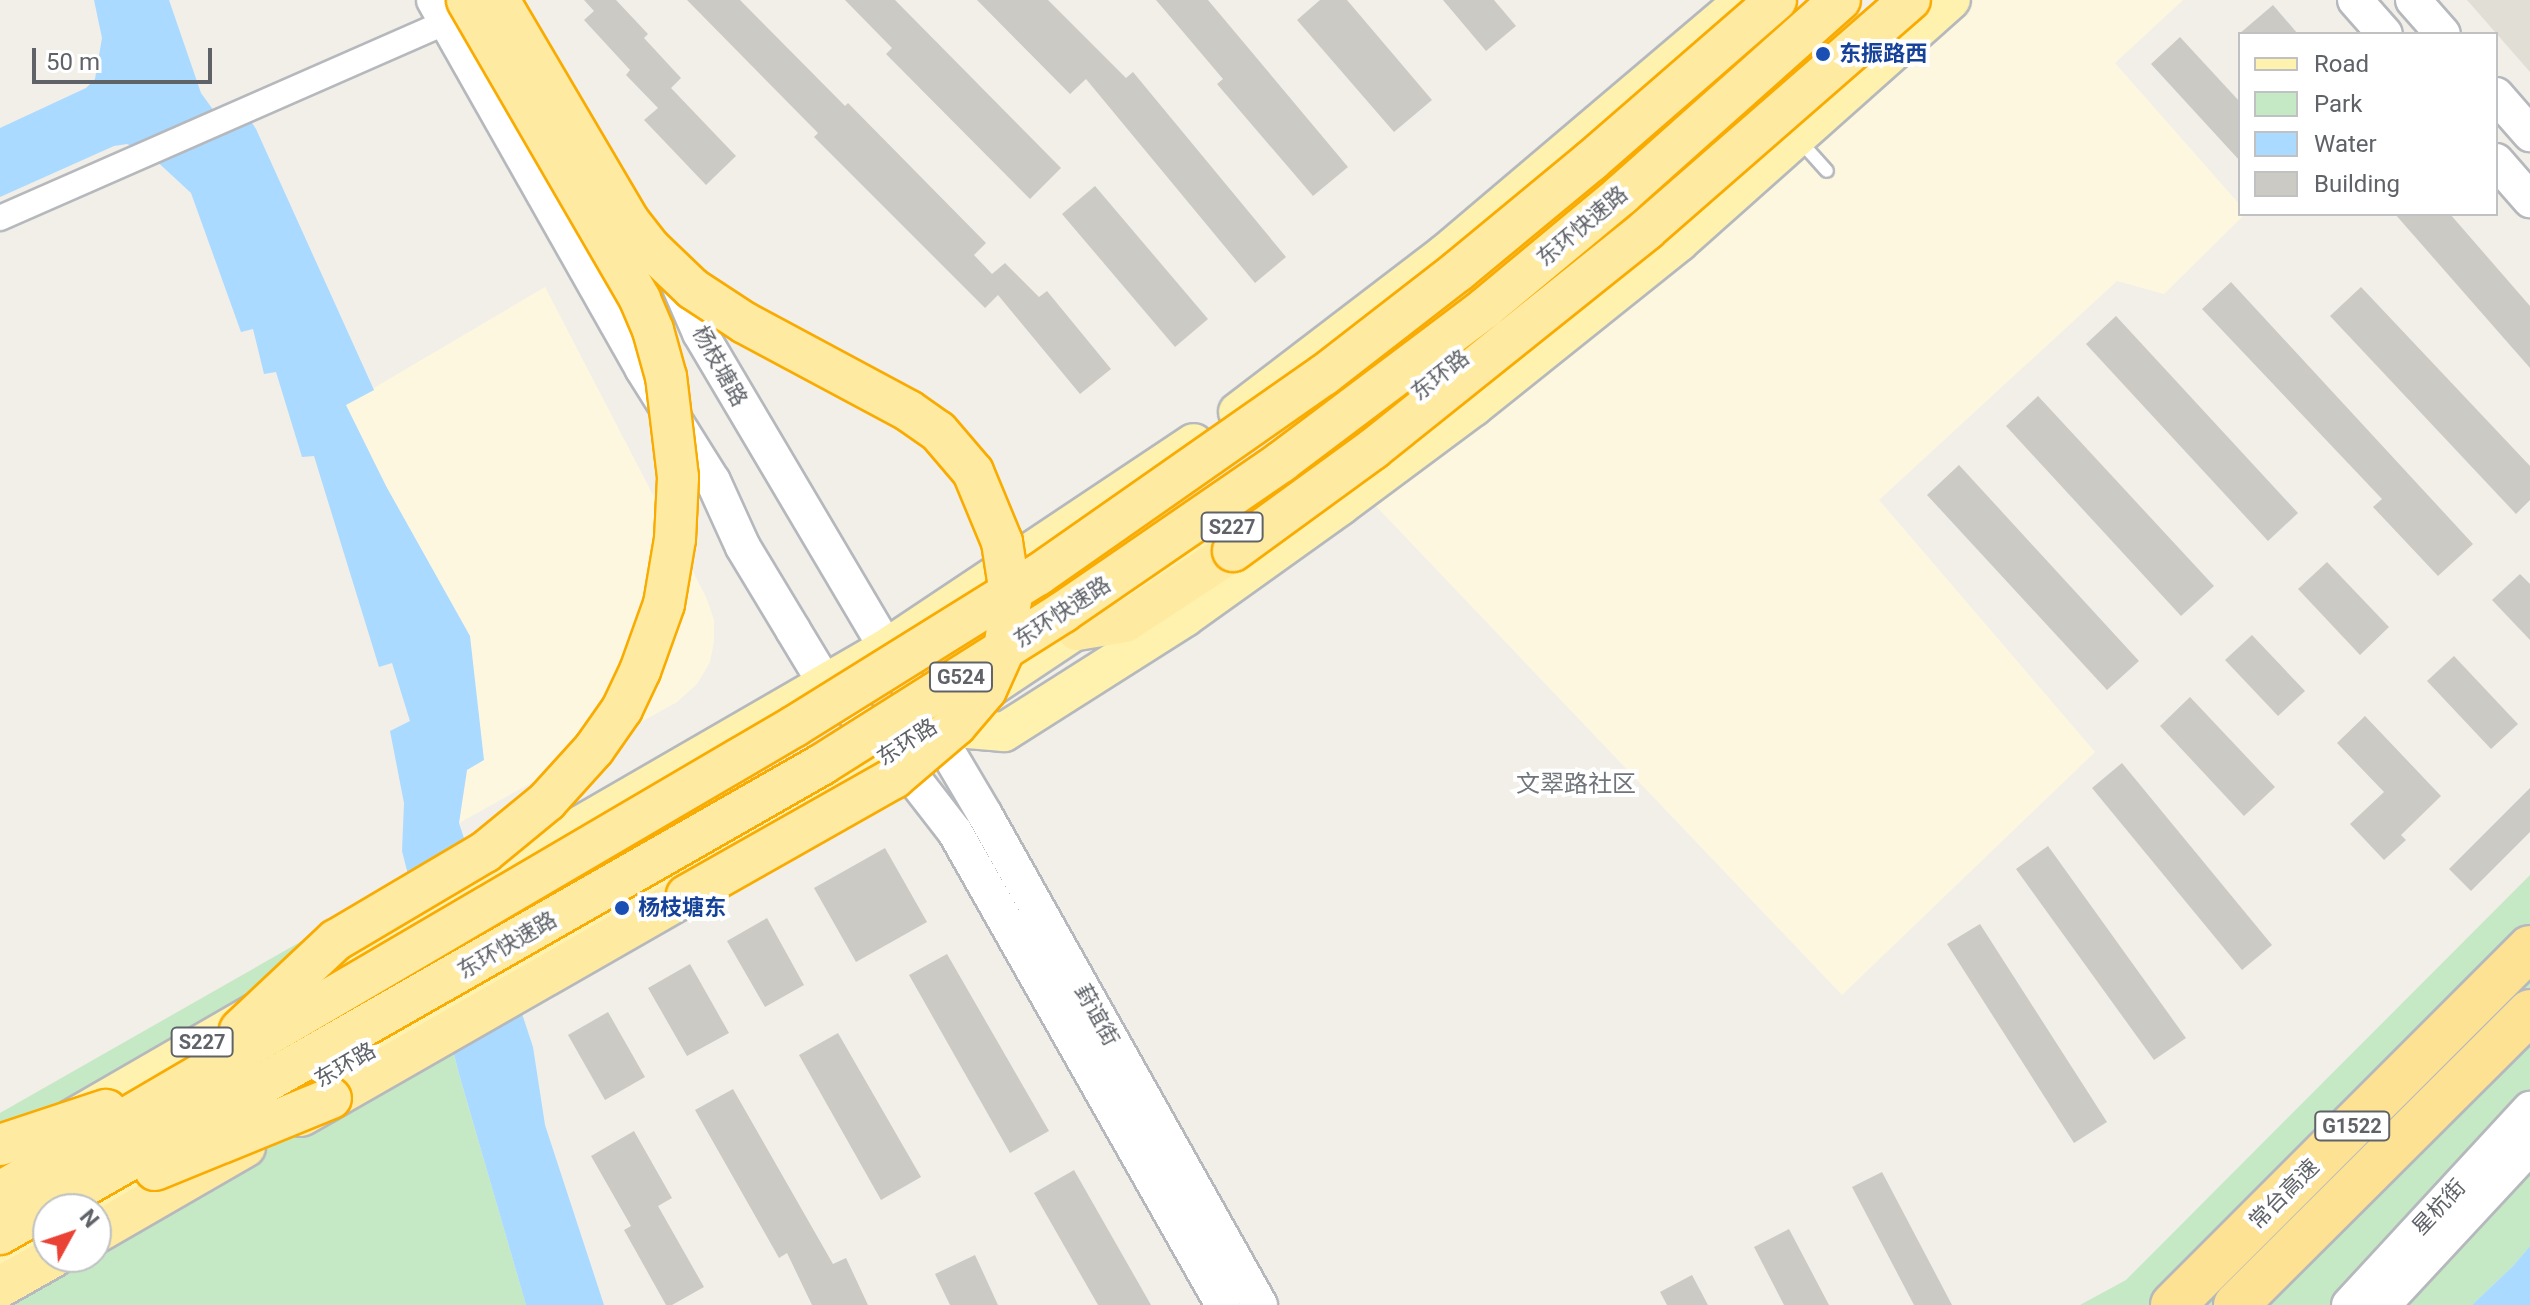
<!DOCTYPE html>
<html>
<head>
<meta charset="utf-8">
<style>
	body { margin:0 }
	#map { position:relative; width:2530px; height:1305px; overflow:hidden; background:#f1efe8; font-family:Roboto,"Noto Sans SC",sans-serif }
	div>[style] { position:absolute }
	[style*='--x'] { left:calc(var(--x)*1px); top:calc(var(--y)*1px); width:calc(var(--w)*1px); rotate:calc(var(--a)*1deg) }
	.commercial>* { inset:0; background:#fef7e0 }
	.education>* { inset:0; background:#e1ded6 }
	.green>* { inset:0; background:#c5e8c5 }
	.water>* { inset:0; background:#aadaff }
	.building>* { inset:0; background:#cccac5 }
	.roads { filter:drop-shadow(2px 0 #b5b8bc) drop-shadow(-2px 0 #b5b8bc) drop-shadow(0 2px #b5b8bc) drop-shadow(0 -2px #b5b8bc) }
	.service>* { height:12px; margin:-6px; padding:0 6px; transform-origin:6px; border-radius:6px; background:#fff }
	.minor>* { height:24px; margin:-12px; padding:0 12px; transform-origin:12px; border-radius:12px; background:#fff }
	.secondary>* { height:34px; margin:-17px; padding:0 17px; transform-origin:17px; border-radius:17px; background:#fff }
	.primary>* { height:38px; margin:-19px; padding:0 19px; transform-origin:19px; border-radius:19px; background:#fff2af }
	.trunk>* { height:40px; margin:-20px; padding:0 20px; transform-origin:20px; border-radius:20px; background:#feeaa1 }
	.motorway>* { height:44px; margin:-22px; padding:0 22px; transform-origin:22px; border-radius:22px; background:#fde293 }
	.bridges { filter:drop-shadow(2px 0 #f9ab00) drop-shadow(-2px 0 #f9ab00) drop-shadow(0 2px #f9ab00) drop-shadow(0 -2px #f9ab00) }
	.trunk-bridge>* { height:40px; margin:-20px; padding:0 20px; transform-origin:20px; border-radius:20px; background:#feeaa1 }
	.dots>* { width:22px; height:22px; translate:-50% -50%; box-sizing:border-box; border:4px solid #fff; border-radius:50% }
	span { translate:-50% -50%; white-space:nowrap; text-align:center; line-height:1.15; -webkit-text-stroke:8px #fff; paint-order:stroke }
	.shield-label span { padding:2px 6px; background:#fff; border:2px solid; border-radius:6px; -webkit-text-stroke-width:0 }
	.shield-label { font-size:20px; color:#5f6368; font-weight:700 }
	.transit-label { font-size:22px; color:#164399; font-weight:700 }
	.left { translate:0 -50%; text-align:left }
	.street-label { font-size:22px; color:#5f6368 }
	.neighbourhood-label { font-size:24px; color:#70757a }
	.legend { position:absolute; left:2238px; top:32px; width:260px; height:184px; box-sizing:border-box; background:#fff; border:2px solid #bfc1c3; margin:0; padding:10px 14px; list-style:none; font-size:24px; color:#5f6368 }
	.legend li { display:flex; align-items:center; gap:16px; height:40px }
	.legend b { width:40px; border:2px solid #bfc1c3 }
	.north { position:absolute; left:32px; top:1193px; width:80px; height:80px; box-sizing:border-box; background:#fff; border:2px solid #bfc1c3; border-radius:50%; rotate:50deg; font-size:22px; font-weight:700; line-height:32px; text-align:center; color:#5f6368 }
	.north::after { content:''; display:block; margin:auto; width:28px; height:36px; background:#ea4335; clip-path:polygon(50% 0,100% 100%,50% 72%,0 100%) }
	.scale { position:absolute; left:32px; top:48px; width:180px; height:36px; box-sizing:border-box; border:4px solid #5f6368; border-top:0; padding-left:10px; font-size:24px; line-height:28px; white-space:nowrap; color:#5f6368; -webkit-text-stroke:6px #fff; paint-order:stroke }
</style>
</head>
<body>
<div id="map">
	<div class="commercial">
		<i style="clip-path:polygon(1968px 0,2183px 0,2115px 63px,2240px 205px,2240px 214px,2245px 214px,2164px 294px,2117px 281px,1879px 500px,2095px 752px,1842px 995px,1373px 503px,1550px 371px)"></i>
		<i style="clip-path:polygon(545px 287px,706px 597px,714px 620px,714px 641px,710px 662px,697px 684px,677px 702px,459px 823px,467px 770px,386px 486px,345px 405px)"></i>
	</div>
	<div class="education">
		<i style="clip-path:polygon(2467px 0,2530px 0,2530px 72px)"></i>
	</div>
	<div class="green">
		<i style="clip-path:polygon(2530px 875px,2530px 1246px,2513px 1266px,2472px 1305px,2080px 1305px,2126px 1280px)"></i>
		<i style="clip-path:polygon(evenodd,409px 880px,459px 1074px,526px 1305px,0 1305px,0 1113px,409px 880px,48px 1209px,96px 1209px,96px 1257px,48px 1257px,48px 1209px)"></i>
	</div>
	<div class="water">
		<i style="clip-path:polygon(94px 0,169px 0,201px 93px,214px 111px,237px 100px,256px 129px,374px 390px,346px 405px,386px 486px,470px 636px,484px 760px,467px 770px,459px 823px,533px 1047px,545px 1125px,604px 1305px,526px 1305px,459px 1074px,402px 851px,404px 803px,390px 731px,410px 721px,392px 663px,379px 667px,314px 456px,302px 457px,276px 372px,264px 374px,253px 329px,241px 332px,191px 193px,150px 155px,127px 144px,114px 146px,0 197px,0 128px,86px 88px,95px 79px,102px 38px)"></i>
		<i style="clip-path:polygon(2530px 1246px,2530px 1305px,2472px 1305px,2513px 1266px)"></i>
	</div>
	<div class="building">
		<i style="clip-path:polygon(584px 0,616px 0,648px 34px,644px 38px,681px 78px,671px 88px,736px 156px,706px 185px,644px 120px,658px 108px,626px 75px,630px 70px,584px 20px,594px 11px)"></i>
		<i style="clip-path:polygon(687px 0,740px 0,845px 106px,848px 103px,986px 243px,974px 255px,992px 274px,1005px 263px,1039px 297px,1047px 291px,1111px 369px,1080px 394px,998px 295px,985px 308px,814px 137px,818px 133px)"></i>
		<i style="clip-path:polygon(845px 0,895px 0,1061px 168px,1030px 199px,886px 54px,892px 48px)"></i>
		<i style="clip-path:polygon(977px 0,1048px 0,1126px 78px,1133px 72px,1286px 257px,1255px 283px,1086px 79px,1070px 94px)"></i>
		<i style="clip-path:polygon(1156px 0,1208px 0,1348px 167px,1313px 196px,1217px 84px,1223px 79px)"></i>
		<i style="clip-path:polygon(1320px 0,1347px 0,1432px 100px,1394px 132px,1297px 20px)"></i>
		<i style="clip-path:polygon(1443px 0,1494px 0,1516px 26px,1486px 51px)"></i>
		<i style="clip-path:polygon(2273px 5px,2298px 34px,2239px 34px)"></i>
		<i style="clip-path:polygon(2180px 37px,2240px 102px,2240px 161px,2151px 64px)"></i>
		<i style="clip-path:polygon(1095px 186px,1208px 319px,1175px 347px,1062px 214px)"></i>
		<i style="clip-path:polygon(2395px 214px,2450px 214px,2530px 306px,2530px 368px)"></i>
		<i style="clip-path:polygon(2231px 282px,2473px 544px,2438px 576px,2373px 507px,2382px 499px,2202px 309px)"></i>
		<i style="clip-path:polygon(2361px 287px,2530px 466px,2530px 500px,2516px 514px,2330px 316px)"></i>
		<i style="clip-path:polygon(2116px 316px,2298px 513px,2268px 541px,2086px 344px)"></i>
		<i style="clip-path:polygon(2038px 396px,2214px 586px,2181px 616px,2006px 426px)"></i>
		<i style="clip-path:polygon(1959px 465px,2139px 661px,2107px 690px,1927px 495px)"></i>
		<i style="clip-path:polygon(2327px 562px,2389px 627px,2360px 655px,2298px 589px)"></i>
		<i style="clip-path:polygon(2520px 574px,2530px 584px,2530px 640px,2492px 600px)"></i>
		<i style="clip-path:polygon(2252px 635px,2305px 691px,2278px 716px,2225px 660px)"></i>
		<i style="clip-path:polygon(2454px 656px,2518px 724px,2491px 749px,2427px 681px)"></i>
		<i style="clip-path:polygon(2190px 697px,2275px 787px,2244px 816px,2160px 726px)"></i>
		<i style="clip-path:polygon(2365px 716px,2441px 796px,2401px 835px,2406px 840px,2384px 860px,2350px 824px,2384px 792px,2337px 743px)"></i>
		<i style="clip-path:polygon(2122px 763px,2272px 945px,2242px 970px,2092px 788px)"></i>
		<i style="clip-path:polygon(2530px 788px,2530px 832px,2471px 891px,2449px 869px)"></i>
		<i style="clip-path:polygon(2048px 846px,2186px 1038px,2154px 1060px,2016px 869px)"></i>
		<i style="clip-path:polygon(885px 848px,927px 922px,856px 962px,814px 888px)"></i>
		<i style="clip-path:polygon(767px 918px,804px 985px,765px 1007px,727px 941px)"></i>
		<i style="clip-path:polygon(1980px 924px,2107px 1122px,2074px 1143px,1947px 944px)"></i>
		<i style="clip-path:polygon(947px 954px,1049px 1131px,1010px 1153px,909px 975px)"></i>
		<i style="clip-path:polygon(690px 964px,729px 1033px,687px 1056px,648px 988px)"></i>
		<i style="clip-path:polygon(608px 1012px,645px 1077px,605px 1100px,568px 1035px)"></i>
		<i style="clip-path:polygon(838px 1033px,921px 1177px,881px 1200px,799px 1055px)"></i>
		<i style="clip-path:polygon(733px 1089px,833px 1264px,846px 1258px,868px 1305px,812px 1305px,787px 1253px,779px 1258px,695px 1110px)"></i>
		<i style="clip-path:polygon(634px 1131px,672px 1198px,658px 1206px,704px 1287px,672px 1305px,666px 1305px,624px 1230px,631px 1226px,591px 1156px)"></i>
		<i style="clip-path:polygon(1074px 1170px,1151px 1305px,1098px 1305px,1034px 1193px)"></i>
		<i style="clip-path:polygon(1882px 1172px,1952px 1305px,1914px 1305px,1852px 1187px)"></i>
		<i style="clip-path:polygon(1789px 1229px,1829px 1305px,1784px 1305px,1754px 1247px)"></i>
		<i style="clip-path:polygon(975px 1255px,998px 1305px,950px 1305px,935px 1274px)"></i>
		<i style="clip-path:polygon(1692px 1275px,1708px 1305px,1667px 1305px,1660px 1292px)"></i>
	</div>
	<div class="roads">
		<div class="service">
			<i style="--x:1800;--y:141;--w:40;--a:48"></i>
		</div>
		<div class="minor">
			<i style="--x:0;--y:218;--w:488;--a:-23.7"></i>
		</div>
		<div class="secondary">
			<i style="--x:434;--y:0;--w:423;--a:60.5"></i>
			<i style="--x:642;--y:368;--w:133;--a:57.9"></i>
			<i style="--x:713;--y:481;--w:72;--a:65.6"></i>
			<i style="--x:743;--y:547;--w:97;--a:58.9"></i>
			<i style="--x:793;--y:630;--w:62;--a:58.9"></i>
			<i style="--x:825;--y:683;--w:97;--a:45.4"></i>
			<i style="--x:893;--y:752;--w:101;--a:52.2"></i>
			<i style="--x:955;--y:832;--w:544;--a:60.46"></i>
			<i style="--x:2355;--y:0;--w:45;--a:48.6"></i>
			<i style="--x:2413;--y:0;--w:45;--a:48.6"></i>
			<i style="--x:2496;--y:95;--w:52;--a:48.9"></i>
			<i style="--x:2496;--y:161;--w:52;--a:48.9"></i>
			<i style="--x:672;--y:269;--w:70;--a:66.4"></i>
			<i style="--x:700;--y:333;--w:560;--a:59.4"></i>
			<i style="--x:985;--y:815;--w:562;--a:60.7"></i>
			<i style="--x:2349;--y:1305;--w:267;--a:-47.3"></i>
			<i style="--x:2383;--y:1305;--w:216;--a:-47.1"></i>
		</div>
		<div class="primary">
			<i style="--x:1238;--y:412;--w:262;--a:-37.4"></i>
			<i style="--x:1446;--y:253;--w:391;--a:-40.3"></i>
			<i style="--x:932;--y:726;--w:72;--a:4.8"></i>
			<i style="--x:1004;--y:732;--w:214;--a:-32.4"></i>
			<i style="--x:1185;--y:617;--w:191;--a:-35.6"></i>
			<i style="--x:1340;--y:506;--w:166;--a:-36.7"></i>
			<i style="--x:1473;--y:407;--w:264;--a:-38.7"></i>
			<i style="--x:1679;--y:242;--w:364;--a:-41.7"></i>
			<i style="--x:267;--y:1110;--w:721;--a:-29.76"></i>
			<i style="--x:893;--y:752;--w:462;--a:-33.7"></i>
			<i style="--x:72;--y:1119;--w:939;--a:-30.03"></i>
			<i style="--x:885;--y:649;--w:371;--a:-33.7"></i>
			<i style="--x:92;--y:1209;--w:108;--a:-29.4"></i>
			<i style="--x:0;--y:1261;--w:55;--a:-29.4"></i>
		</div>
		<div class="trunk">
			<i style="--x:1077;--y:630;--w:49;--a:-9.5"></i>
			<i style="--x:1125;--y:622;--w:129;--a:-33.3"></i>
			<i style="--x:301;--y:1116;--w:445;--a:-29.8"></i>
			<i style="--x:96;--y:1233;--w:172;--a:-30"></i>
			<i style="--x:0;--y:1287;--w:61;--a:-29.5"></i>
		</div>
		<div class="motorway">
			<i style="--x:2173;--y:1305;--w:505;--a:-45"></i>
			<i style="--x:2236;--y:1305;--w:415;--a:-44.9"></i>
		</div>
	</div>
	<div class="bridges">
		<div class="trunk-bridge">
			<i style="--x:500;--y:2;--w:254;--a:59.5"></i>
			<i style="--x:629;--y:221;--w:33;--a:52"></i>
			<i style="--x:649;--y:247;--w:61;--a:43.7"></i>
			<i style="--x:693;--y:289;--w:62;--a:33.2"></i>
			<i style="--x:745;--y:323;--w:186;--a:28.2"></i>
			<i style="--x:909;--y:411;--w:35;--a:35"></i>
			<i style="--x:938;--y:431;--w:54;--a:49.5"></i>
			<i style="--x:973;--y:472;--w:76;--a:67.5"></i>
			<i style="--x:1002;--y:542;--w:59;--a:81.2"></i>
			<i style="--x:1011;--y:600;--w:50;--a:98"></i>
			<i style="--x:1004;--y:650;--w:44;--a:114.2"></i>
			<i style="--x:986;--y:690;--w:46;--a:130.6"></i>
			<i style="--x:956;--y:725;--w:82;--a:139.5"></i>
			<i style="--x:894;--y:778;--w:238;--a:150.5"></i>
			<i style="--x:1233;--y:551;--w:173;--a:-36.1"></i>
			<i style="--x:1373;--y:449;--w:350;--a:-38.7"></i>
			<i style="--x:1646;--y:230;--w:350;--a:-41.1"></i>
			<i style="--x:240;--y:1030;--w:132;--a:-43.2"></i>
			<i style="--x:336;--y:940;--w:173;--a:-30.6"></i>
			<i style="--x:485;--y:852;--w:80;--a:-39.4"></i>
			<i style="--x:547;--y:801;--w:70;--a:-47.9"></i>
			<i style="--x:594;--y:749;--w:49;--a:-55"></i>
			<i style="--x:622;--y:709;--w:42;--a:-64.7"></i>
			<i style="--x:640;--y:671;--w:71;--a:-70.3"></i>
			<i style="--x:664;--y:604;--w:66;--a:-80.4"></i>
			<i style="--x:675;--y:539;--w:62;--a:-87.2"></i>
			<i style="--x:678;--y:477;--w:101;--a:-96.8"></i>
			<i style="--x:666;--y:377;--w:49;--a:-105.5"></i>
			<i style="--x:653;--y:330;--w:34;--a:-113"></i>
			<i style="--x:640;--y:299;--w:345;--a:-120.1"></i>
			<i style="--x:0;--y:1145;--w:112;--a:-18.3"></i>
			<i style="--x:155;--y:1170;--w:190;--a:-22.2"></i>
			<i style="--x:0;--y:1192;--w:922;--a:-30.38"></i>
			<i style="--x:795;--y:726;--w:286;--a:-31.9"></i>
			<i style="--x:1038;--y:575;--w:349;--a:-35"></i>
			<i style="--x:1324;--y:375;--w:170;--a:-37.8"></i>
			<i style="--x:1458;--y:271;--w:173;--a:-39.6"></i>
			<i style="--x:1591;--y:161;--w:245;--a:-41"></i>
			<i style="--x:0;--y:1234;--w:946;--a:-29.74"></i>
			<i style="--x:821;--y:765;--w:286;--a:-32.3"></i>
			<i style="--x:1063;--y:612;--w:265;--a:-34.5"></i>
			<i style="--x:1281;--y:462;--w:256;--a:-37"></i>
			<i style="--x:1485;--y:308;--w:177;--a:-39.7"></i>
			<i style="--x:1621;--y:195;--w:293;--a:-41.7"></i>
		</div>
	</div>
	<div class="dots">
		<i style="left:1823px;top:54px;background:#1a4fb4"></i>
		<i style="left:622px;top:908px;background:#1a4fb4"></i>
	</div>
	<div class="shield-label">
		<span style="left:1232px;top:527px">S227</span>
		<span style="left:961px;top:677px">G524</span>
		<span style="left:202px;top:1042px">S227</span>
		<span style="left:2352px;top:1126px">G1522</span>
	</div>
	<div class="transit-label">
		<span class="left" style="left:1839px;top:54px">东振路西</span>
		<span class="left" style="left:638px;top:908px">杨枝塘东</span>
	</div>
	<div class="street-label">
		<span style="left:1582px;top:226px;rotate:-40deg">东环快速路</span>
		<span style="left:720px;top:366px;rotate:61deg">杨枝塘路</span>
		<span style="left:1440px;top:375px;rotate:-38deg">东环路</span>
		<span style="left:1062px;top:612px;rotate:-33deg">东环快速路</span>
		<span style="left:907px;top:742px;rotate:-33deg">东环路</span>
		<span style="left:507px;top:945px;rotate:-30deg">东环快速路</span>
		<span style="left:1097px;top:1015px;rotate:61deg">葑谊街</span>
		<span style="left:345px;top:1065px;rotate:-30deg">东环路</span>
		<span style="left:2284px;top:1194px;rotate:-45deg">常台高速</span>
		<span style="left:2439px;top:1207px;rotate:-47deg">星杭街</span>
	</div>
	<div class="neighbourhood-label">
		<span style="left:1576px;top:785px">文翠路社区</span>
	</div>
	<ul class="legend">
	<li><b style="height:10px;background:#fff2af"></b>Road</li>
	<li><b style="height:22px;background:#c5e8c5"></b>Park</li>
	<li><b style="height:22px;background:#aadaff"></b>Water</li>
	<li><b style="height:22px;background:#cccac5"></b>Building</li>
	</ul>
	<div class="north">N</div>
	<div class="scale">50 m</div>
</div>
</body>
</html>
